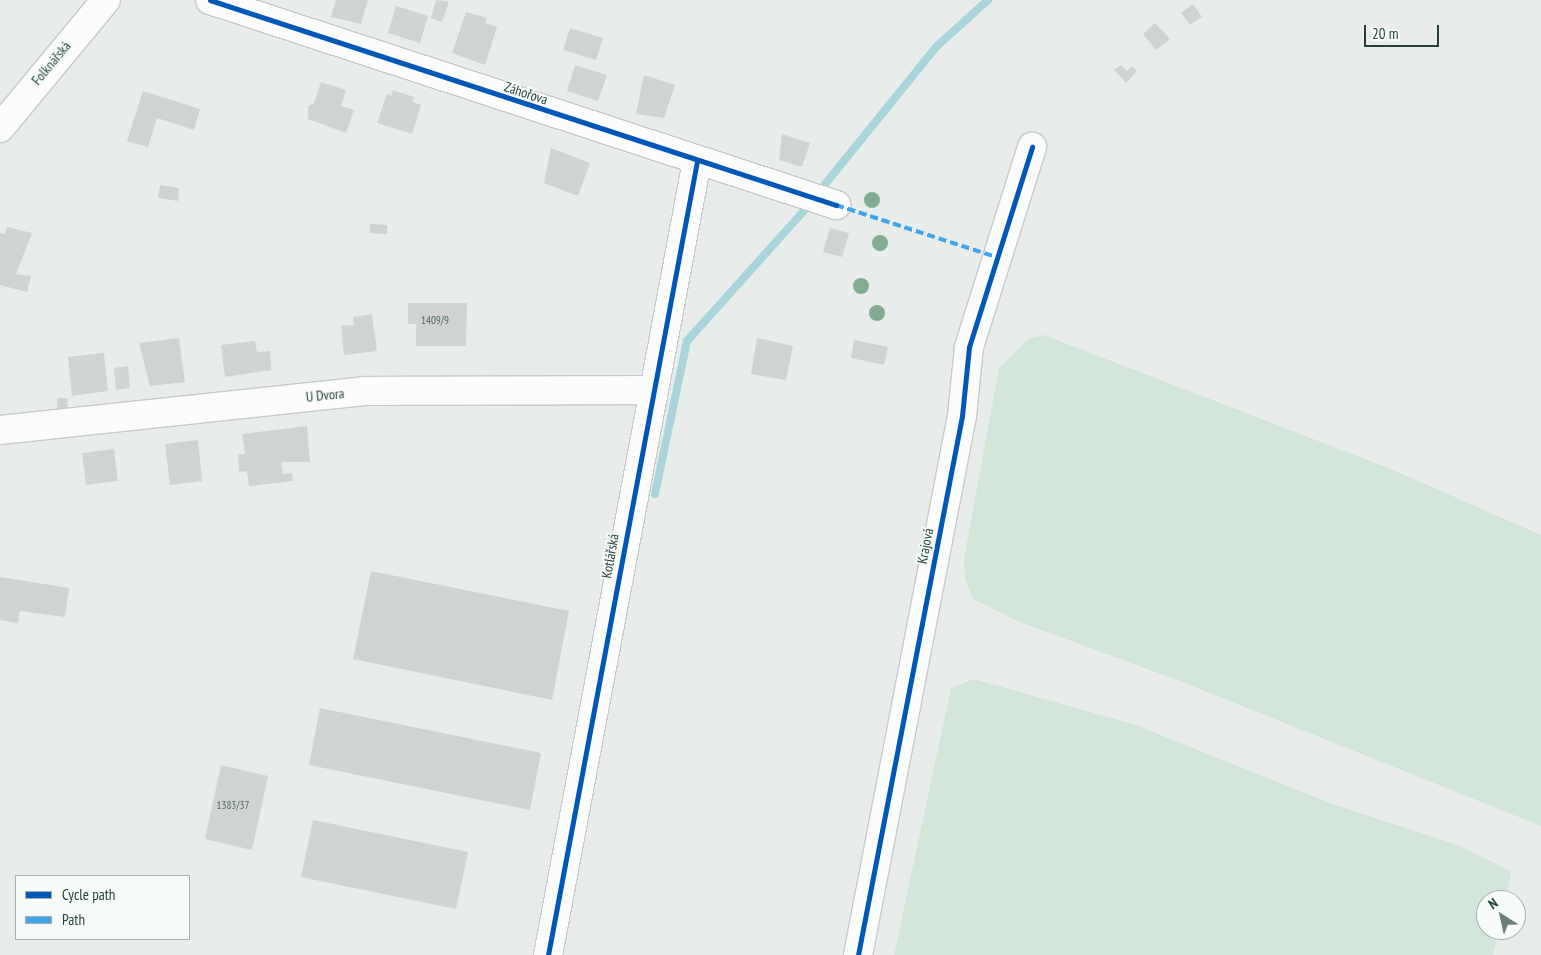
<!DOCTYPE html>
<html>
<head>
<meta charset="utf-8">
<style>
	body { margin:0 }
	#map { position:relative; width:1541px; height:955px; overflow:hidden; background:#e8edeb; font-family:"PT Sans Narrow",sans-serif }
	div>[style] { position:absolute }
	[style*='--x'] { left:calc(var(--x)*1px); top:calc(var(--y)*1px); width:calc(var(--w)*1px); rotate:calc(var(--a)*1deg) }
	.green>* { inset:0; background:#d1e6d8 }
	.stream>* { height:8px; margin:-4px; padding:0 4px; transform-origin:4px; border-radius:4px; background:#a9d4db }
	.building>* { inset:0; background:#cfd4d2 }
	.roads { filter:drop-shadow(1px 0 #c5cac8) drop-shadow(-1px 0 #c5cac8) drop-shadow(0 1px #c5cac8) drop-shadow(0 -1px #c5cac8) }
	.street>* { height:28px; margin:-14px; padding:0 14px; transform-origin:14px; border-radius:14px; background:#fcfcfc }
	.secondary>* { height:28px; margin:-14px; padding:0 14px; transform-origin:14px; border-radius:14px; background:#fcfcfc }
	.quiet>* { height:4px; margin-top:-2px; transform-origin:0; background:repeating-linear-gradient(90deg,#3ea4ec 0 8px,transparent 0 12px) }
	.cycleway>* { height:5px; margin:-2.5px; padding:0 2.5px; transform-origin:2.5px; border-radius:2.5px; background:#0057b8 }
	.trees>* { width:16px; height:16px; margin:-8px; border-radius:50%; background:#81ae93 }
	span { translate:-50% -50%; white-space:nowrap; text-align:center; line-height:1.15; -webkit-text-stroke:4px #f7fbf9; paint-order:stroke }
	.number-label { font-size:11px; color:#506761 }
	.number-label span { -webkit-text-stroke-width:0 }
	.street-label { font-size:14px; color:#24423a }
	.legend { position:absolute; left:15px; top:875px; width:175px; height:65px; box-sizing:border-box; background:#f7fbf9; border:1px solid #a3b1ad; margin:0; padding:6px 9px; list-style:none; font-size:15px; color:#24423a }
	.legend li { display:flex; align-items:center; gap:10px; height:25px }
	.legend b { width:25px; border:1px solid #a3b1ad }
	.north { position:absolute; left:1476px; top:890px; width:50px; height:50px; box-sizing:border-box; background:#f7fbf9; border:1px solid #a3b1ad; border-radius:50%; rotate:325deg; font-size:14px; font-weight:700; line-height:20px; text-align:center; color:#24423a }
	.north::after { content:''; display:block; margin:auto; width:18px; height:22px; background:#697e78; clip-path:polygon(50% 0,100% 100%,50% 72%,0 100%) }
	.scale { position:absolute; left:1364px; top:25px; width:75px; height:22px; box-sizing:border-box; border:2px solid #24423a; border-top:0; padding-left:6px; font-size:15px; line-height:18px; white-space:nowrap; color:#24423a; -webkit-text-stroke:4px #f7fbf9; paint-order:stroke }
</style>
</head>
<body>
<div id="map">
	<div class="green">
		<i style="clip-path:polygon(1044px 335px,1391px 469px,1541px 535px,1541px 826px,1177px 680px,1017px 621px,973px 599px,965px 578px,964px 559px,999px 368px,1029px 338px)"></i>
		<i style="clip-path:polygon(974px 679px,1136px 725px,1332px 804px,1458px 845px,1511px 871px,1506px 900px,1486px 900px,1486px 930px,1499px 930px,1493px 955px,894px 955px,951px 688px)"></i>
	</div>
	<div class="stream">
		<i style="--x:822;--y:188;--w:181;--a:-51"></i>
		<i style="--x:936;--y:47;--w:70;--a:-42.1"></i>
		<i style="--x:655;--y:494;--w:156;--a:-78.2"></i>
		<i style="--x:687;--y:341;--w:184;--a:-48.1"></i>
	</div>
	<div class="building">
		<i style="clip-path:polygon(336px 0,368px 0,361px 24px,331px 17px)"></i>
		<i style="clip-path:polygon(436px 0,449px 2px,442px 22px,431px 18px)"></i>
		<i style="clip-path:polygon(1193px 4px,1202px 17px,1190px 25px,1181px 13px)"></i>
		<i style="clip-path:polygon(396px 6px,428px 16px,420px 43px,388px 33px)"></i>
		<i style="clip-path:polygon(466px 12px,487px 18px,485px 23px,497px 27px,485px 65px,452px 53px)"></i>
		<i style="clip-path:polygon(1155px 23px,1170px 39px,1156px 50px,1143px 34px)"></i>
		<i style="clip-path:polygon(570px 28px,603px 38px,596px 60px,563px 50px)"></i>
		<i style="clip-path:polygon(575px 65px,607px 75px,598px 101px,567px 91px)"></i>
		<i style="clip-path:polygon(1121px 65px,1127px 71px,1132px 66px,1137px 71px,1126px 83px,1114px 70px)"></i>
		<i style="clip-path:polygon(644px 75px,675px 85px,664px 118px,636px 114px)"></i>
		<i style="clip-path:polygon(321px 82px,346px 90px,341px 106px,354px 110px,346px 133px,308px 119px,308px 106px,314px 103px)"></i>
		<i style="clip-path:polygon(393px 90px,414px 97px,412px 102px,421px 105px,412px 134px,377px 123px,387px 94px,391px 96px)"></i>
		<i style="clip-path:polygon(143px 91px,200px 109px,194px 130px,157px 118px,148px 147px,127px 141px)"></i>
		<i style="clip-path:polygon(782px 134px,810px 143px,802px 167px,779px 160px)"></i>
		<i style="clip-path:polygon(551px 148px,590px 163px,578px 196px,544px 183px)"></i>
		<i style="clip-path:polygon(160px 185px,179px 188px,178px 201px,158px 198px)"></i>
		<i style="clip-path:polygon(370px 224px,387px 225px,387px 234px,370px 233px)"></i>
		<i style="clip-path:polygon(7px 227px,32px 233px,16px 274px,31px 276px,27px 292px,0 285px,0 233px,5px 234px)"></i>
		<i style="clip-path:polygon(830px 228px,849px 233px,842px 257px,823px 252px)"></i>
		<i style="clip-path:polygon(408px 303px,467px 303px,466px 346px,416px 346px,416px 324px,408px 324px)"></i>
		<i style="clip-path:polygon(372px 314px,377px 351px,344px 355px,341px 326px,354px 325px,353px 317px)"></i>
		<i style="clip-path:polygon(179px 338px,185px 382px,150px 386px,139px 343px)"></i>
		<i style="clip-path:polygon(757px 338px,793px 346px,786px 380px,751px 374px)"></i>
		<i style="clip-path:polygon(854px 340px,888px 347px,884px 365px,851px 358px)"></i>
		<i style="clip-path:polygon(255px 341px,257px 352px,270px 351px,271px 370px,225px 377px,221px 345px)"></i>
		<i style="clip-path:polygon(104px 353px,108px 391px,72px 396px,68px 357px)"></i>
		<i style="clip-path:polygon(128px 366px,130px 388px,116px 390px,114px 368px)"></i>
		<i style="clip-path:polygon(57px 398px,67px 398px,68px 411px,58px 412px)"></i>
		<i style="clip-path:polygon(307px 426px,310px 462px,281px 462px,283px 474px,292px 473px,293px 481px,249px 486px,247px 471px,239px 472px,238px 455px,245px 454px,242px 434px)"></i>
		<i style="clip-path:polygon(198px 440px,202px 481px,170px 485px,165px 444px)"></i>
		<i style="clip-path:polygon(114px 449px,118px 481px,86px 485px,82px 453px)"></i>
		<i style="clip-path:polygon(371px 571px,569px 611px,552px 700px,353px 659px)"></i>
		<i style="clip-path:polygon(0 577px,69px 588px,65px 617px,20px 611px,18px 623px,0 620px)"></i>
		<i style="clip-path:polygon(320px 708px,541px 753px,530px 810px,309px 765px)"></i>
		<i style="clip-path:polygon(221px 765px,268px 776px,252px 850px,205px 839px)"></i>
		<i style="clip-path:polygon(313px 820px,468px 852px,456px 909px,301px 877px)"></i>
	</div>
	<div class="roads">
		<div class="street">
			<i style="--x:210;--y:0;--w:659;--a:18.13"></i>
			<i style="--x:0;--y:430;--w:364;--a:-6.1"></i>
			<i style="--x:362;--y:391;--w:290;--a:-0.2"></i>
			<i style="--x:548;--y:955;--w:808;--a:-79.37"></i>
			<i style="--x:858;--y:955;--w:549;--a:-79.08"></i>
			<i style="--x:962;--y:416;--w:69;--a:-84.2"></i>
			<i style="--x:969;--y:347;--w:210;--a:-72.5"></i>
		</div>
		<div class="secondary">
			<i style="--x:0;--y:128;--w:166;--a:-50.4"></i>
		</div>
	</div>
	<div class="quiet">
		<i style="--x:836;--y:205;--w:168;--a:18"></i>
	</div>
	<div class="cycleway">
		<i style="--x:210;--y:0;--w:659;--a:18.13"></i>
		<i style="--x:548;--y:955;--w:808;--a:-79.37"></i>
		<i style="--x:858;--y:955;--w:549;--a:-79.08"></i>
		<i style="--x:962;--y:416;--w:69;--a:-84.2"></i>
		<i style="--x:969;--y:347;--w:210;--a:-72.5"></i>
	</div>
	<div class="trees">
		<i style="left:872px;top:200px"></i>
		<i style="left:880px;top:243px"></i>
		<i style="left:861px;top:286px"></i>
		<i style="left:877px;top:313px"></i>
	</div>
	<div class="number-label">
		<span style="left:435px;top:320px">1409/9</span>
		<span style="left:233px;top:805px">1383/37</span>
	</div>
	<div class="street-label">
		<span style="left:51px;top:63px;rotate:-50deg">Folknářská</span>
		<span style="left:526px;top:93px;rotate:18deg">Záhořova</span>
		<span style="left:325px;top:395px;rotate:-6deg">U Dvora</span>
		<span style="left:925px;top:546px;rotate:-79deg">Krajová</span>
		<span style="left:610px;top:556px;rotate:-80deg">Kotlářská</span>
	</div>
	<ul class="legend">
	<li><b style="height:6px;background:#0057b8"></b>Cycle path</li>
	<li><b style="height:6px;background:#3ea4ec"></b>Path</li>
	</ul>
	<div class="north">N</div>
	<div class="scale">20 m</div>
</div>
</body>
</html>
